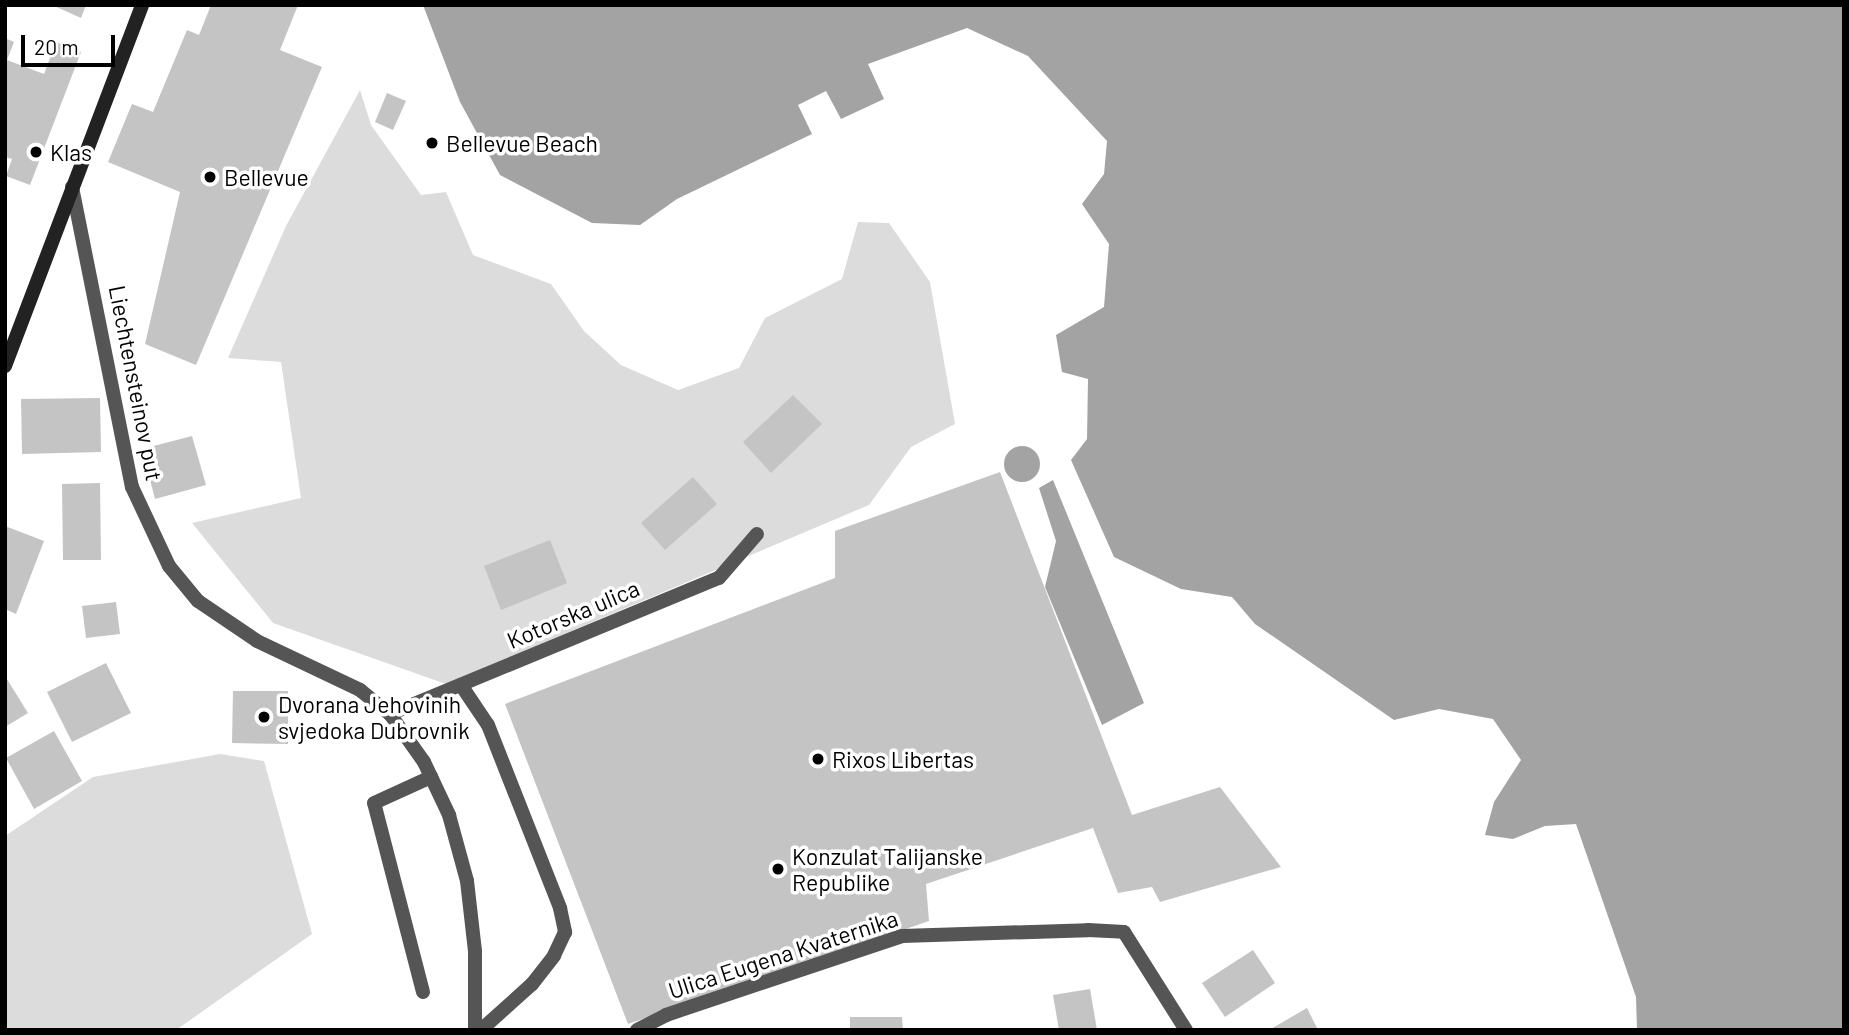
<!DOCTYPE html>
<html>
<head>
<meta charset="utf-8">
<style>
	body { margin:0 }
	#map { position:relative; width:1849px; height:1035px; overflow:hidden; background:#fff; font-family:Barlow,sans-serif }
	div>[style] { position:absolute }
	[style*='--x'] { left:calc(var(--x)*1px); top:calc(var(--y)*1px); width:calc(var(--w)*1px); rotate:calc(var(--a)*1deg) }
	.green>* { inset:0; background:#dcdcdc }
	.water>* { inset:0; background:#a3a3a3 }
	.round { border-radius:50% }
	.building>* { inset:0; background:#c4c4c4 }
	.service>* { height:14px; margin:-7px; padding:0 7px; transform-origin:7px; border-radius:7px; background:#555 }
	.minor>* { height:14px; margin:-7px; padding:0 7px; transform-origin:7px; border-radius:7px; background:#555 }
	.secondary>* { height:14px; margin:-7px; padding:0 7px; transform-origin:7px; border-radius:7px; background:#222 }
	.dots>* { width:19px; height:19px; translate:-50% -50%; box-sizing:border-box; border:4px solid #fff; border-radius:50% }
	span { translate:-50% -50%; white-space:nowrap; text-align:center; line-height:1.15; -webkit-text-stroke:7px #fff; paint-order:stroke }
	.poi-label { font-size:23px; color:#000 }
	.left { translate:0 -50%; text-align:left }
	.street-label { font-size:23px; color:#000 }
	.frame { position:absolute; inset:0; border:7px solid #000; pointer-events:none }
	.scale { position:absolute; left:21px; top:35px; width:94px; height:32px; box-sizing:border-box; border:4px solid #000; border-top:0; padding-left:9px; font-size:21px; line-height:24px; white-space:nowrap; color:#000; -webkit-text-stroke:5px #fff; paint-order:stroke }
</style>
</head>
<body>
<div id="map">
	<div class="green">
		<i style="clip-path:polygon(360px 90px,371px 125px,421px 195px,446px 192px,473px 255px,551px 284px,584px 331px,621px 365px,678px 390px,739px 368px,765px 318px,842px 279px,858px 222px,889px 223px,930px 282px,955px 424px,911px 447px,869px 505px,446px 684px,273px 623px,192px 523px,301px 498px,281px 362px,228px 358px,286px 226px)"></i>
		<i style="clip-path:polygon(220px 754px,264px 761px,312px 934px,176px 1030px,5px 1030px,5px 836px,93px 777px)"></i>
	</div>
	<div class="water">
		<i style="clip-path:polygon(423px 5px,1844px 5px,1844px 1030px,1637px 1030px,1636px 997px,1576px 824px,1545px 826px,1513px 839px,1485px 835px,1494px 802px,1521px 760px,1493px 719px,1439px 709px,1394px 720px,1255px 624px,1232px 597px,1181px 589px,1114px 557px,1071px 460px,1087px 439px,1088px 379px,1062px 372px,1056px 335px,1104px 307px,1109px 244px,1082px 204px,1104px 174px,1107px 141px,1028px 56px,967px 28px,868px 64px,884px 99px,841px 119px,826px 91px,798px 105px,812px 134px,677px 199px,640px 225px,592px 223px,500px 175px,460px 102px)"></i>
		<i class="round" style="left:1004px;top:446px;width:36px;height:36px"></i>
		<i style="clip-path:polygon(1053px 480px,1144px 703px,1102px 725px,1045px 587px,1056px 541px,1039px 488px)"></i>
	</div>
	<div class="building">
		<i style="clip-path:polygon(52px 5px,86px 5px,81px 18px)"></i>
		<i style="clip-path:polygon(211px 5px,298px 5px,280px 50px,322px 67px,196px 365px,145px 344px,180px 192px,108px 162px,132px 104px,153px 112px,187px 30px,199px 35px)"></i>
		<i style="clip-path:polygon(5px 38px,14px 42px,7px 60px,44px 74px,56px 42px,81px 52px,30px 185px,6px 176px,12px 159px,5px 157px)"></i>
		<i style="clip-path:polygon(387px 93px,406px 101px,393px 130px,375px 122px)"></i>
		<i style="clip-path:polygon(793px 395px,822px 424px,771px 473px,743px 442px)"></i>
		<i style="clip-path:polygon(100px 398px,101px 452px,22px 454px,21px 399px)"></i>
		<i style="clip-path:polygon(192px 436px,206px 485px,155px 499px,142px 449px)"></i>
		<i style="clip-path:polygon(1000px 472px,1132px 815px,1220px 787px,1281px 867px,1160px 902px,1152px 887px,1118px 893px,1093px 828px,926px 884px,929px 921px,628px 1024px,505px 704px,835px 578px,835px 531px)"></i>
		<i style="clip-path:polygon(693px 477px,717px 504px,665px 550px,641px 523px)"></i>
		<i style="clip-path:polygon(100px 483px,101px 560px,63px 560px,62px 484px)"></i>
		<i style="clip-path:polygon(5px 526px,44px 541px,16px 614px,5px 609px)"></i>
		<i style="clip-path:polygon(550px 540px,567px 583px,501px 610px,484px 566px)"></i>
		<i style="clip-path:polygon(116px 602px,120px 634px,86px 638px,82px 606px)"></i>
		<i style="clip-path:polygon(106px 663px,131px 713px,72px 742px,47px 692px)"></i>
		<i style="clip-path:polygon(5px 676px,28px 713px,5px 727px)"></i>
		<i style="clip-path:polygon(233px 691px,288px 691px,288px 744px,232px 743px)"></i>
		<i style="clip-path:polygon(54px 731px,82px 781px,34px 809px,6px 758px)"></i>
		<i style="clip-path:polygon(1253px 950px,1275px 983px,1225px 1017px,1202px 983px)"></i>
		<i style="clip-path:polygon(1090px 989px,1097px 1030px,1059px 1030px,1053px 995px)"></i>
		<i style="clip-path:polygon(1307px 1008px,1318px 1030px,1269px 1030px)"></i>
		<i style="clip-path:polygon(850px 1017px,902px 1017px,903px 1030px,850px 1030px)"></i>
	</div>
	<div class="service">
		<i style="--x:461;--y:685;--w:48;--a:56"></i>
		<i style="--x:488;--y:725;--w:197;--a:68.5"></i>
		<i style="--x:560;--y:908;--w:25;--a:78"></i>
		<i style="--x:565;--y:932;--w:26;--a:115"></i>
		<i style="--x:554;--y:956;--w:36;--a:128"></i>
		<i style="--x:532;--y:984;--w:69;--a:138"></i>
		<i style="--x:423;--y:992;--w:195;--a:-104.5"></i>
		<i style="--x:374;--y:803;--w:63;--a:-24.5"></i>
	</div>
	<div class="minor">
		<i style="--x:72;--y:187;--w:306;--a:78.7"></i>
		<i style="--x:132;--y:487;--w:87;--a:64.9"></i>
		<i style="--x:169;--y:566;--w:45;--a:50.4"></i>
		<i style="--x:198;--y:601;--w:71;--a:34.1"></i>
		<i style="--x:257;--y:641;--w:114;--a:25.4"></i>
		<i style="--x:360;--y:690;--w:38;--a:39"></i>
		<i style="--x:390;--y:714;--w:59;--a:54.7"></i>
		<i style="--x:424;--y:762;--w:59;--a:64.7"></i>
		<i style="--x:449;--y:815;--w:68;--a:74.7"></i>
		<i style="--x:467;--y:881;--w:70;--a:83.5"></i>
		<i style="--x:475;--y:951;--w:79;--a:90"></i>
		<i style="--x:390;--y:714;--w:356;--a:-22.5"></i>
		<i style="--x:719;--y:578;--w:58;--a:-49.2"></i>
		<i style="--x:637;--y:1030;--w:33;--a:-27"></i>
		<i style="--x:666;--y:1015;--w:249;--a:-18.5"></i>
		<i style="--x:902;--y:936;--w:186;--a:-1.8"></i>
		<i style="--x:1088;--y:930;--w:36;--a:3"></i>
		<i style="--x:1124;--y:932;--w:116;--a:57.7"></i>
	</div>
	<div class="secondary">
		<i style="--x:5;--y:366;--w:386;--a:-69.2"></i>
	</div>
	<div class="dots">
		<i style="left:432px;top:143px;background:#000"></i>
		<i style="left:36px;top:152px;background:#000"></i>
		<i style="left:210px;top:177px;background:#000"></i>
		<i style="left:264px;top:717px;background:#000"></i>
		<i style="left:818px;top:759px;background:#000"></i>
		<i style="left:778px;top:869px;background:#000"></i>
	</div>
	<div class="poi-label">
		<span class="left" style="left:446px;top:143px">Bellevue Beach</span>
		<span class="left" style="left:50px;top:152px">Klas</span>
		<span class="left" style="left:224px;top:177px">Bellevue</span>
		<span class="left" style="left:278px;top:717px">Dvorana Jehovinih<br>svjedoka Dubrovnik</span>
		<span class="left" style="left:832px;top:759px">Rixos Libertas</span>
		<span class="left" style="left:792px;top:869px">Konzulat Talijanske<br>Republike</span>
	</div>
	<div class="street-label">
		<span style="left:136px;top:383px;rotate:79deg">Liechtensteinov put</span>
		<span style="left:573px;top:614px;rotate:-23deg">Kotorska ulica</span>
		<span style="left:783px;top:954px;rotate:-18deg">Ulica Eugena Kvaternika</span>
	</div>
	<div class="frame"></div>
	<div class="scale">20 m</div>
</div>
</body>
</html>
